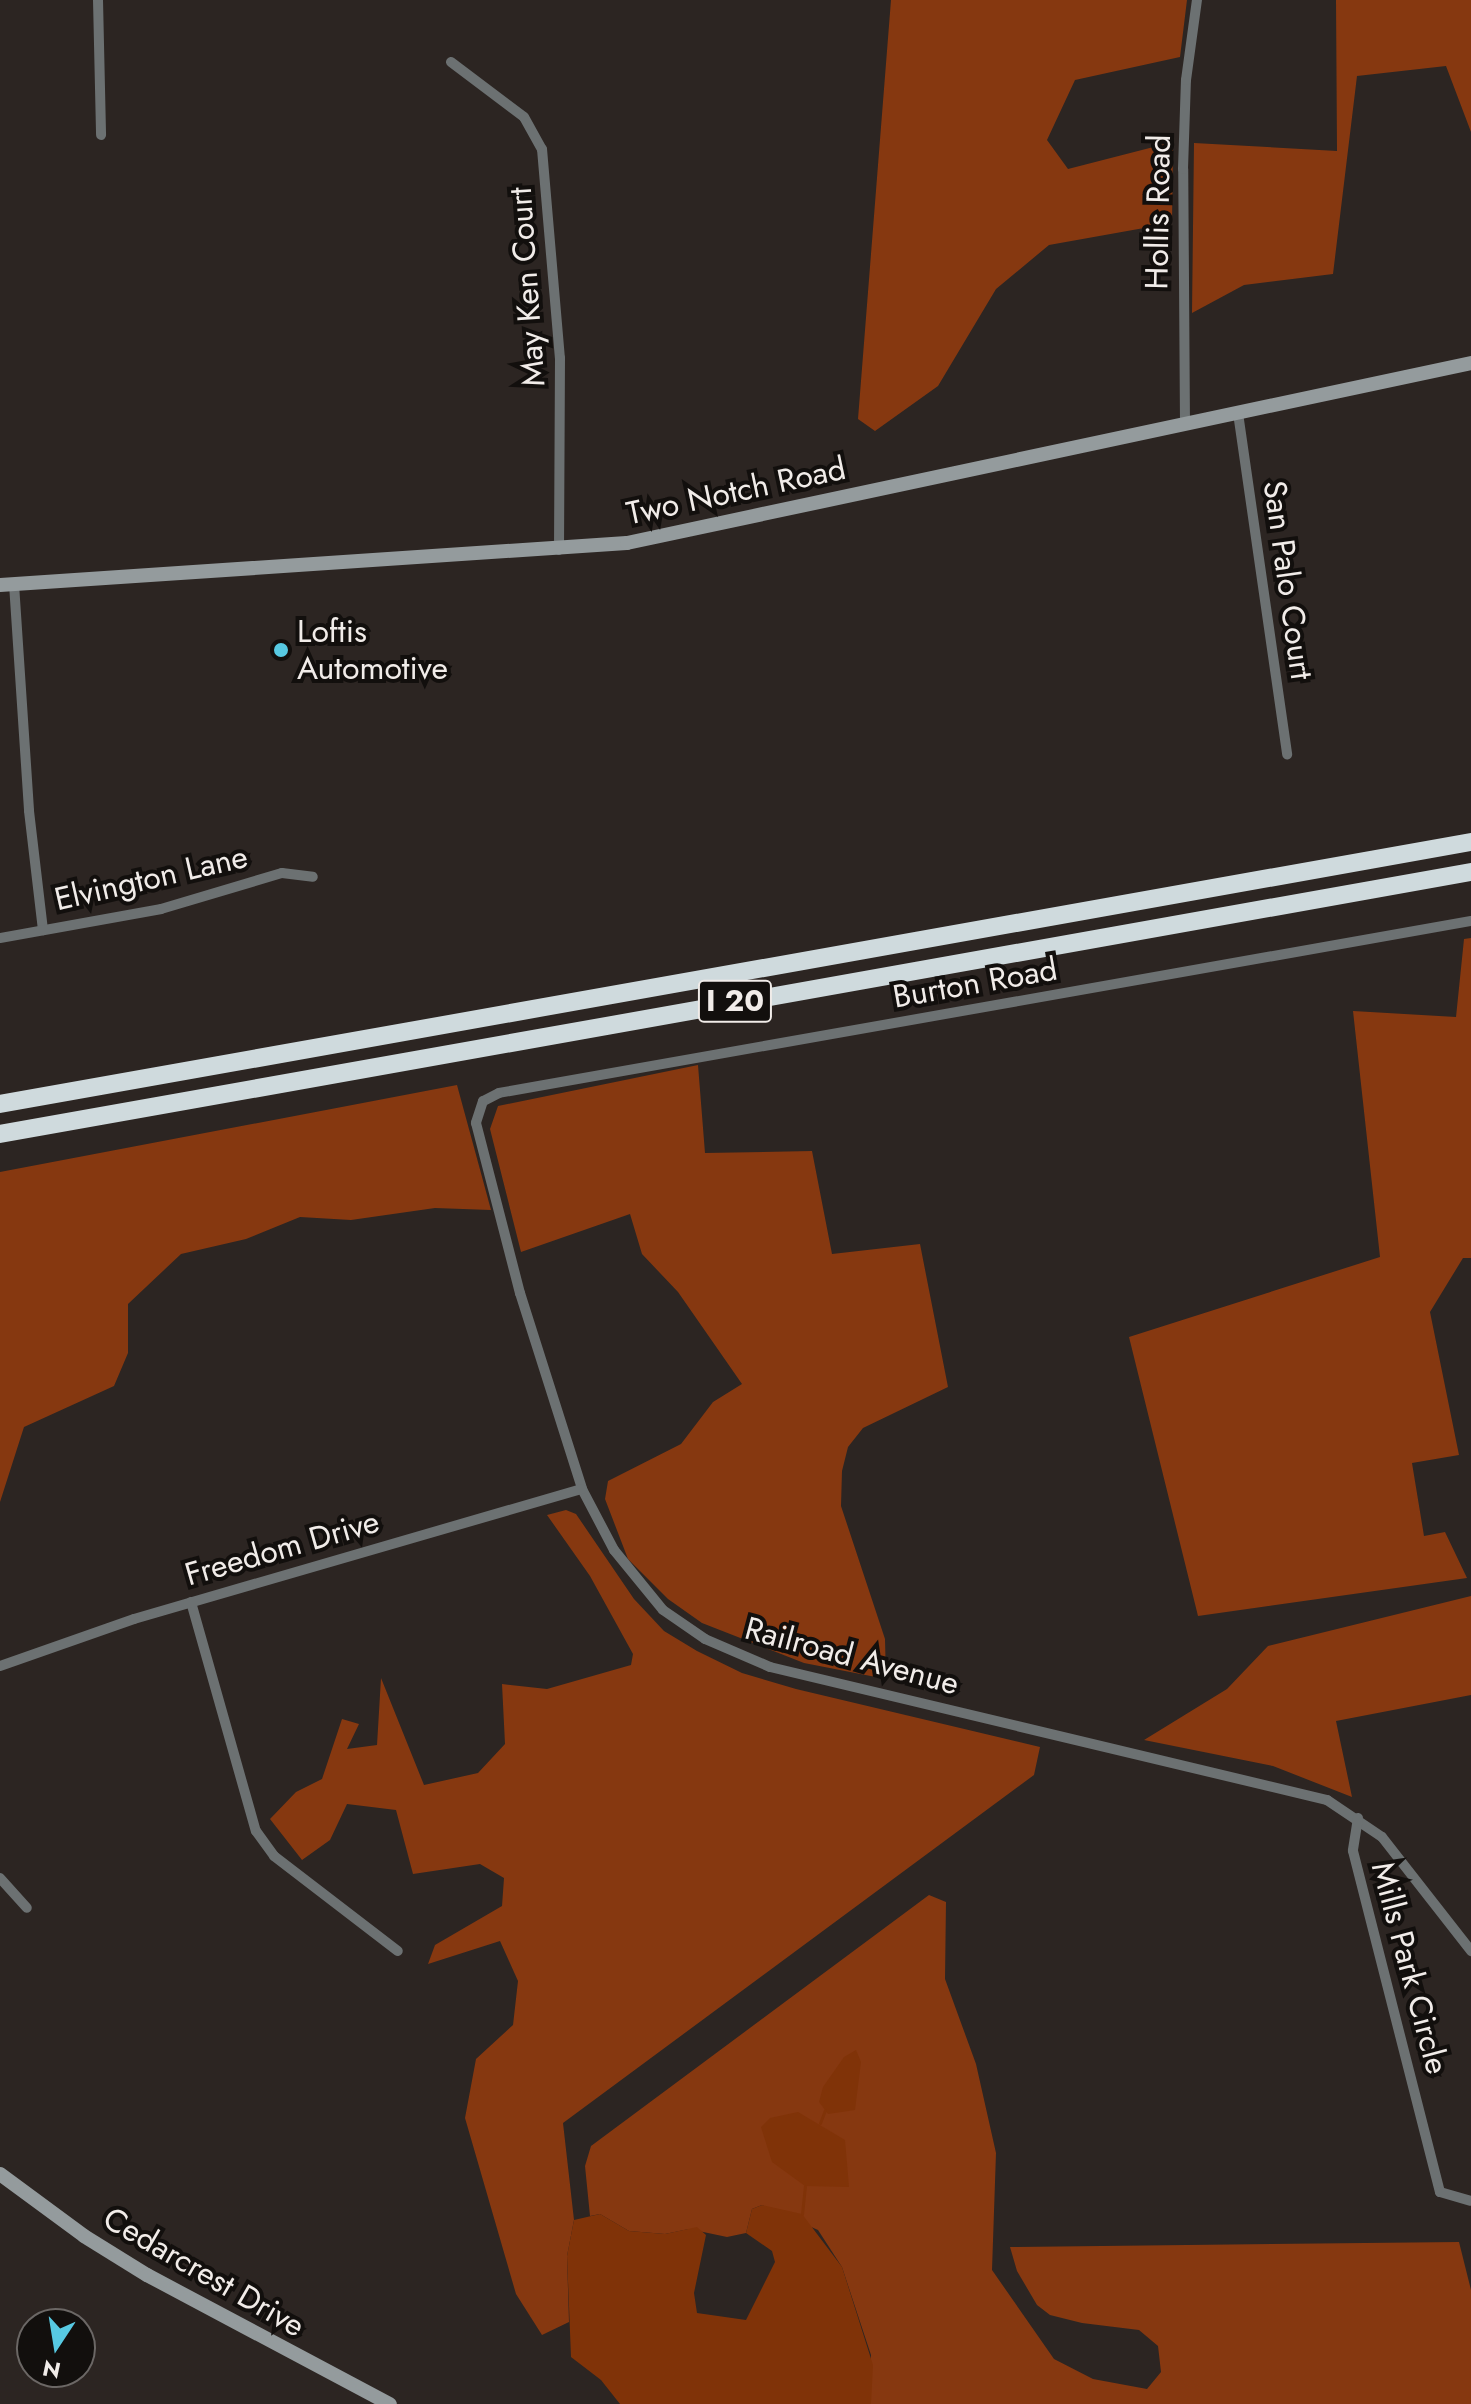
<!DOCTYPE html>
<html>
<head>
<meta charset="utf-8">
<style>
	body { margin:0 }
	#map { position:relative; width:1471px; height:2404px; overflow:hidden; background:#2c2522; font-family:Jost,sans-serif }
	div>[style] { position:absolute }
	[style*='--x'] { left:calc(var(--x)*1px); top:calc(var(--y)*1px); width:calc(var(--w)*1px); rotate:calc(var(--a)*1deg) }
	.forest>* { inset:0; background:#863810 }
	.water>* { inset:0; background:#803308 }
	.stream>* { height:3px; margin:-1.5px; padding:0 1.5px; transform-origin:1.5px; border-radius:1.5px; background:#803308 }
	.street>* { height:10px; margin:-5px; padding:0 5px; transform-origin:5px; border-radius:5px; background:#6c7172 }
	.secondary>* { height:14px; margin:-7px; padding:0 7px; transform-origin:7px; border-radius:7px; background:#949b9d }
	.highway>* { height:18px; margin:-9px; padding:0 9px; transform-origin:9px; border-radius:9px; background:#cfdadd }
	.dots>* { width:22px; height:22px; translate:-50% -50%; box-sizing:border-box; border:4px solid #120f0d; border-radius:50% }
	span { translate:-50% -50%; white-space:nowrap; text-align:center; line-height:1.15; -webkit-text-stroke:8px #120f0d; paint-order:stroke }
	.shield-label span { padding:2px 6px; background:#120f0d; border:2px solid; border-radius:6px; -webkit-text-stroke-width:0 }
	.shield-label { font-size:30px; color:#f1ece9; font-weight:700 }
	.street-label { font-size:32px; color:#f1ece9 }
	.poi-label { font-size:32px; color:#f1ece9 }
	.left { translate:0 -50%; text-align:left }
	.north { position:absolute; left:16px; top:2308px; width:80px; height:80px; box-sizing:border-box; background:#120f0d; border:2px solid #6b6765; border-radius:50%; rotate:192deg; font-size:22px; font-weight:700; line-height:32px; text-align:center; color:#f1ece9 }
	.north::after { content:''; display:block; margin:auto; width:28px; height:36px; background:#57c9e2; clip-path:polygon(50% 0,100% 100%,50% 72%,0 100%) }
</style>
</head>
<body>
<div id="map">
	<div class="forest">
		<i style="clip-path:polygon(891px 0,1187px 0,1180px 57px,1075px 80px,1047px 140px,1068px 169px,1173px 142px,1172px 223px,1049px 245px,996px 289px,938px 386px,875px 431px,858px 419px)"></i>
		<i style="clip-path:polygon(1336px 0,1471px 0,1471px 132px,1446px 66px,1357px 76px,1333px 274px,1244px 285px,1192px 313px,1194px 143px,1337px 151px)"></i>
		<i style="clip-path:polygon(1471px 938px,1471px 1258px,1463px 1258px,1430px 1312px,1459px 1455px,1412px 1463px,1424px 1536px,1445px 1532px,1467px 1578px,1198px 1616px,1129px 1337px,1380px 1257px,1353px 1011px,1456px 1017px,1464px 939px)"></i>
		<i style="clip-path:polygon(698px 1065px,705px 1153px,812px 1151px,832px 1254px,920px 1244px,948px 1387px,863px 1428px,848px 1447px,842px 1471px,841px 1506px,885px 1639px,886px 1679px,804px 1663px,702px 1623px,668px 1599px,628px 1559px,605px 1499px,608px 1481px,681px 1444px,713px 1402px,742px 1384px,678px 1292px,642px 1254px,630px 1214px,521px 1252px,490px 1129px,498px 1106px)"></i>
		<i style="clip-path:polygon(457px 1085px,491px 1210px,435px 1208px,351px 1220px,300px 1217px,246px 1239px,181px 1254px,128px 1304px,128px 1353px,114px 1386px,24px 1427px,0 1502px,0 1172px)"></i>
		<i style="clip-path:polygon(566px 1510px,576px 1514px,634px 1599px,664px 1631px,697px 1651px,742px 1673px,796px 1689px,1040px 1747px,1034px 1775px,563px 2123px,574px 2220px,567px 2256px,569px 2322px,542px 2335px,516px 2294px,465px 2118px,476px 2059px,513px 2025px,518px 1981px,500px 1941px,428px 1964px,435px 1945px,502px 1906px,504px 1878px,480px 1864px,413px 1874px,396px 1810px,347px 1804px,330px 1840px,302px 1860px,270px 1819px,296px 1792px,322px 1779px,342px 1719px,359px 1724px,347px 1749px,377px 1745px,381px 1678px,424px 1785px,478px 1773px,505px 1744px,502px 1684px,547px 1689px,631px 1665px,633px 1654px,590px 1576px,547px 1515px)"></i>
		<i style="clip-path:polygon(1471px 1596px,1471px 1695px,1336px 1721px,1352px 1797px,1273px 1766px,1144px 1740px,1227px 1689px,1268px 1646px)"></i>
		<i style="clip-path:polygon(929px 1895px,946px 1902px,945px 1979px,976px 2064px,996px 2153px,992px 2270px,1054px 2359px,1093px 2379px,1147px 2389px,1161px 2372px,1158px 2346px,1139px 2330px,1082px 2323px,1050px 2315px,1037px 2305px,1017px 2271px,1010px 2247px,1459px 2242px,1471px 2290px,1471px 2404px,871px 2404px,871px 2355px,842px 2267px,818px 2230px,762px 2205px,752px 2209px,746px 2233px,727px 2237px,689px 2229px,665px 2234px,629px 2231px,600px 2214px,590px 2216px,585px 2166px,591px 2146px)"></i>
	</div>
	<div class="water">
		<i style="clip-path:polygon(856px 2050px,861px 2062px,855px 2110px,828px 2114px,819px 2102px,823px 2087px,844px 2057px)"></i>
		<i style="clip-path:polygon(798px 2112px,845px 2140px,849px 2187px,805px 2186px,772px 2162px,761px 2127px,770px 2118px)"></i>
		<i style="clip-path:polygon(762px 2205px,802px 2214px,842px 2267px,873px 2365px,871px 2404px,620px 2404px,601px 2380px,571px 2357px,567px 2256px,574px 2220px,600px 2214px,629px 2231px,665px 2234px,697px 2227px,706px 2235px,694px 2293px,697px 2313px,746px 2320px,775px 2262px,772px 2251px,746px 2233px,752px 2209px)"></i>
	</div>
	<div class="stream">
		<i style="--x:820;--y:2123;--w:14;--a:-69"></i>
		<i style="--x:802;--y:2214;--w:28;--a:-84"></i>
	</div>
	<div class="street">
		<i style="--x:98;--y:0;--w:135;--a:88.7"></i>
		<i style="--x:451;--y:62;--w:91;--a:37"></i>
		<i style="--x:524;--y:117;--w:37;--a:61"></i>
		<i style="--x:542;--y:149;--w:210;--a:85.1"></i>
		<i style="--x:560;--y:358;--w:192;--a:90.3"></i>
		<i style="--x:1238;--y:413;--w:345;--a:81.8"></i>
		<i style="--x:1185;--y:424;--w:255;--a:-90.4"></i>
		<i style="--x:1183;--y:169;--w:89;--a:-88.1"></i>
		<i style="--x:1186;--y:80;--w:81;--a:-82.2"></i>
		<i style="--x:14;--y:584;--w:227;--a:86.2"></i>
		<i style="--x:29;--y:811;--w:120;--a:83.3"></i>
		<i style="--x:1471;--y:921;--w:987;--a:169.97"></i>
		<i style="--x:499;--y:1093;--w:18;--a:153"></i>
		<i style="--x:483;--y:1101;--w:23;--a:108"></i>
		<i style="--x:476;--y:1123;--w:176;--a:75.5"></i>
		<i style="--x:520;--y:1293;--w:206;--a:72.4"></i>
		<i style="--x:582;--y:1489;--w:69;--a:62.3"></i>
		<i style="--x:614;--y:1550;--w:77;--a:50.8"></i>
		<i style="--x:663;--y:1610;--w:51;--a:34.6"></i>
		<i style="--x:705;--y:1639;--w:71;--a:23.3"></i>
		<i style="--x:770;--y:1667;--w:573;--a:13.43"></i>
		<i style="--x:1327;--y:1800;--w:66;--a:33.9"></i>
		<i style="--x:1382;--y:1837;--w:145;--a:52"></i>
		<i style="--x:0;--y:938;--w:164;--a:-10.2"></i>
		<i style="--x:161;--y:909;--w:126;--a:-16.6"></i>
		<i style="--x:282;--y:873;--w:31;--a:7"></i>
		<i style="--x:191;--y:1602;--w:238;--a:74.2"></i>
		<i style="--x:256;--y:1831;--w:31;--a:54"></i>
		<i style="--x:274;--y:1856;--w:156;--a:37.5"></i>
		<i style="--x:0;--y:1666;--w:142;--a:-19.3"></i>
		<i style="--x:134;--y:1619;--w:466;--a:-16.2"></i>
		<i style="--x:1358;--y:1818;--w:33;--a:99"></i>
		<i style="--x:1353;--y:1851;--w:352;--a:75.7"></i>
		<i style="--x:1440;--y:2192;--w:32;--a:16"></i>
		<i style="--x:0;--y:1878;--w:40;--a:48"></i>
	</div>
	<div class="secondary">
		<i style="--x:0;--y:585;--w:628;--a:-3.83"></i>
		<i style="--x:627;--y:543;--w:863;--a:-12.04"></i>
		<i style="--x:0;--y:2174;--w:104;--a:36.4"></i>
		<i style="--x:84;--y:2236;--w:74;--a:31.8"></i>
		<i style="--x:147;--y:2275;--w:275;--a:28"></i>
	</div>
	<div class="highway">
		<i style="--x:0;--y:1104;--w:1494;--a:-10.1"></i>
		<i style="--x:0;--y:1134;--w:1494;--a:-10.1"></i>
	</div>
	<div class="dots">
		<i style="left:281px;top:650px;background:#57c9e2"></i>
	</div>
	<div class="shield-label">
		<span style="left:735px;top:1001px">I 20</span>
	</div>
	<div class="street-label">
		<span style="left:1158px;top:212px;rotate:-89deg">Hollis Road</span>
		<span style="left:527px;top:287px;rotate:-94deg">May Ken Court</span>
		<span style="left:736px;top:491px;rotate:-12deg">Two Notch Road</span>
		<span style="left:1288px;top:580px;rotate:82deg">San Palo Court</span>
		<span style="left:151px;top:878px;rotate:-13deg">Elvington Lane</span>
		<span style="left:975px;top:983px;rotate:-10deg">Burton Road</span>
		<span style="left:282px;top:1548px;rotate:-16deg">Freedom Drive</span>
		<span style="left:852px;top:1656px;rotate:15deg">Railroad Avenue</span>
		<span style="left:1410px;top:1968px;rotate:75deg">Mills Park Circle</span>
		<span style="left:204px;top:2272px;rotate:30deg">Cedarcrest Drive</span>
	</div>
	<div class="poi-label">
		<span class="left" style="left:297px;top:650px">Loftis<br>Automotive</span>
	</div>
	<div class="north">N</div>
</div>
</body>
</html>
